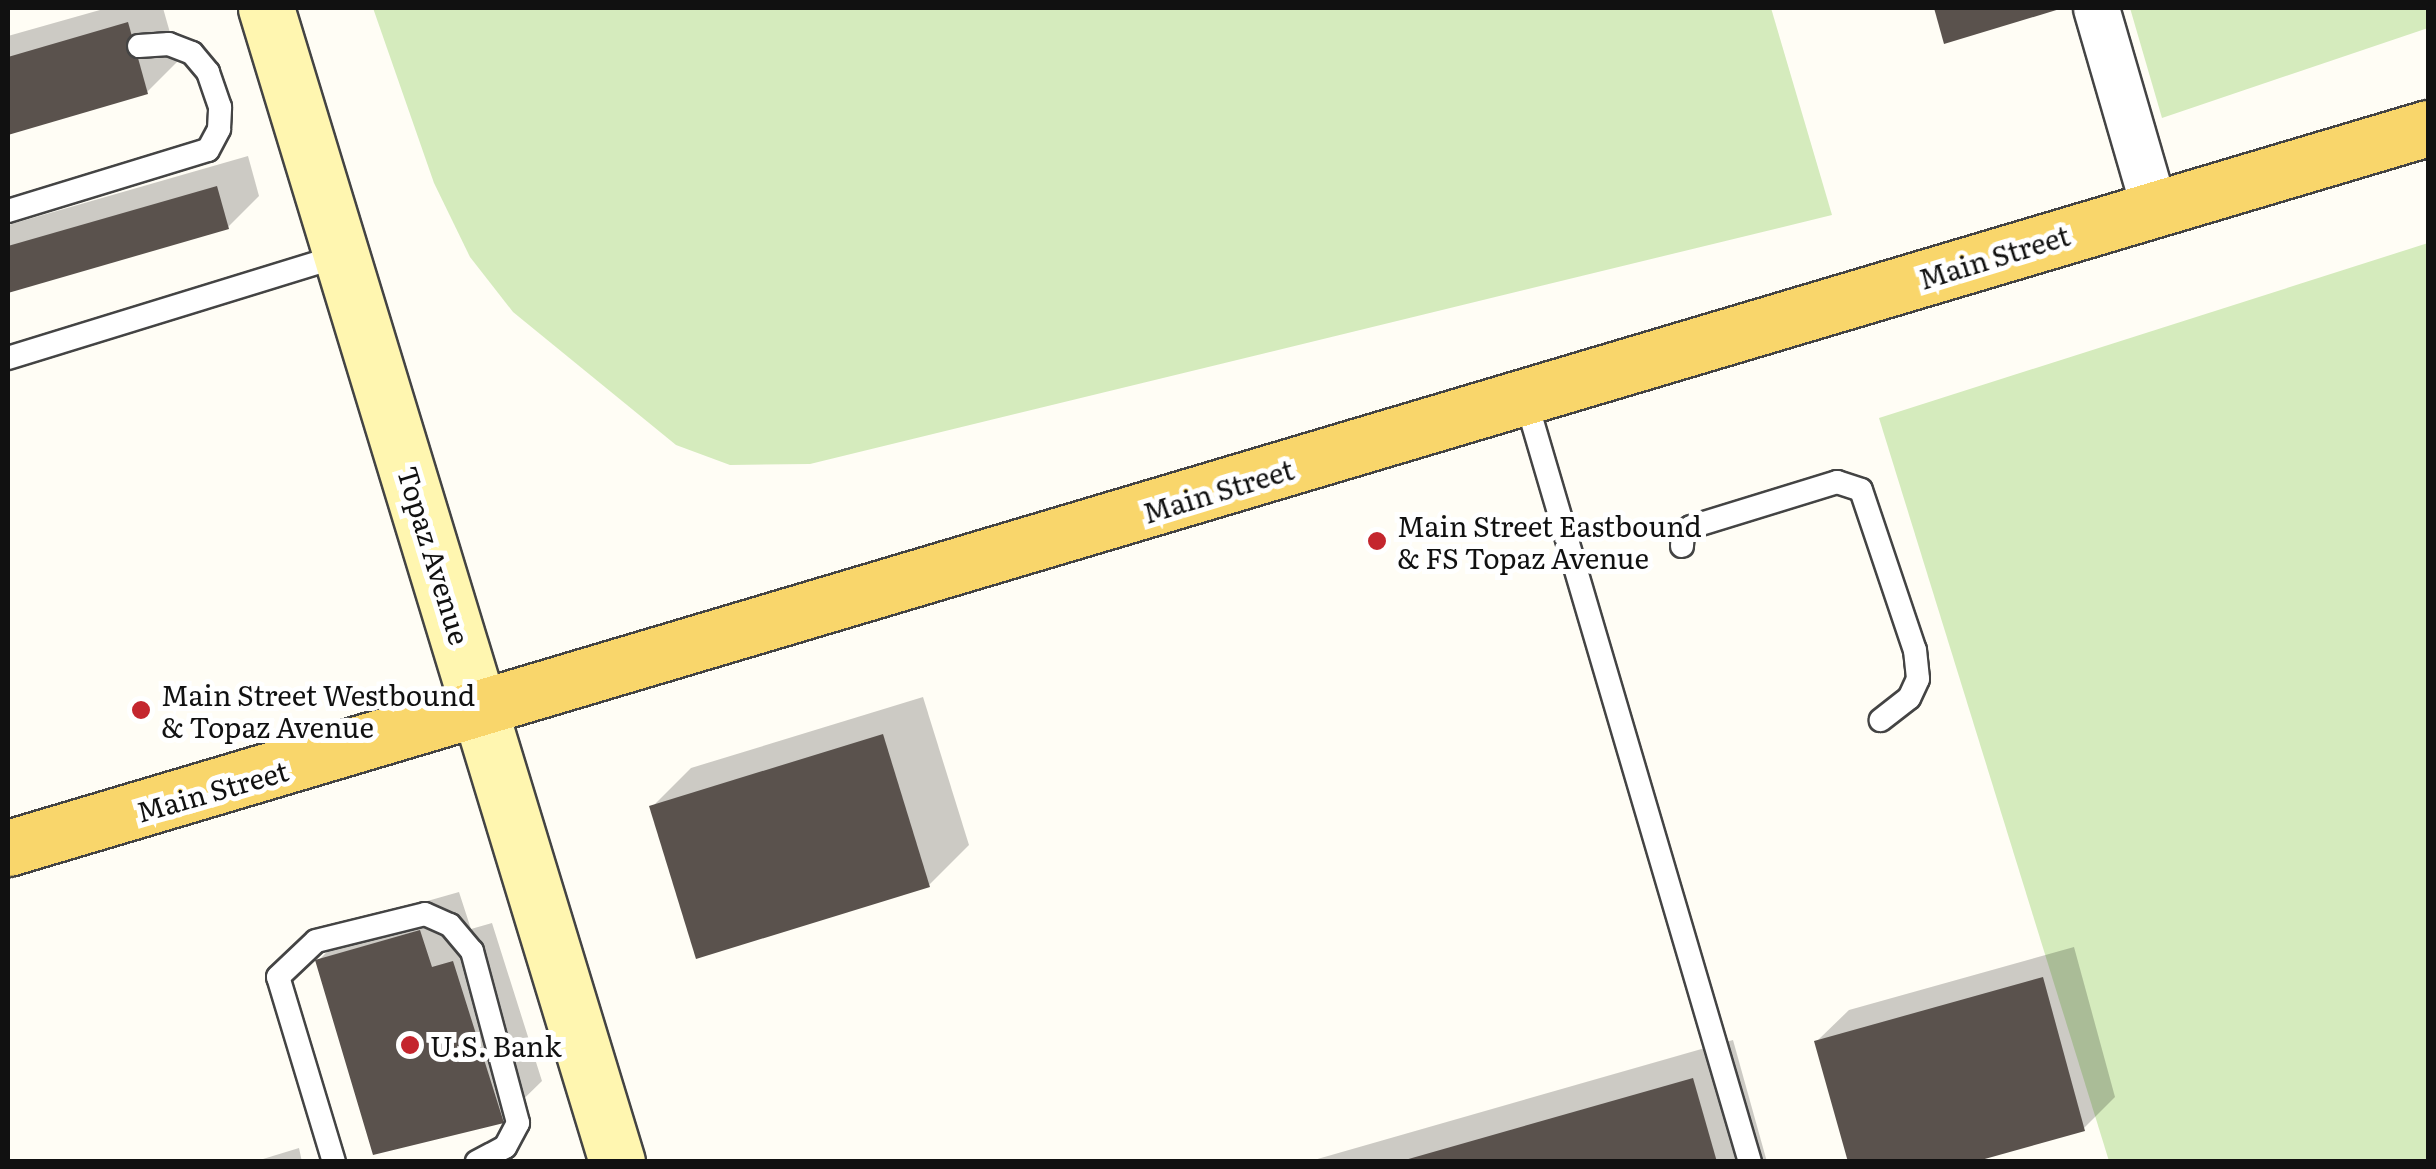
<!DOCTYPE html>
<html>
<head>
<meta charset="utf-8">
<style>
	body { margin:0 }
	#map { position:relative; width:2436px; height:1169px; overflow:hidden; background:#fffdf5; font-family:Literata,serif }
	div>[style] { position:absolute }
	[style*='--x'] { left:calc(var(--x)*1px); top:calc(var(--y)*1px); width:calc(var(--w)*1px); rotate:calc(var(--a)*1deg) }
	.green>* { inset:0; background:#d5ebbd }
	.shadow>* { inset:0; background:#0003 }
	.building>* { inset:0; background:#5a524d }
	.roads { filter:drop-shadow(2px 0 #444) drop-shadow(-2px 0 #444) drop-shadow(0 2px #444) drop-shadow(0 -2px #444) }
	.lane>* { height:22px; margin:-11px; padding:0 11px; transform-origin:11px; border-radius:11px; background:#fff }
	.street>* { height:45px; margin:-22.5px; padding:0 22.5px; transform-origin:22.5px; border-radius:22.5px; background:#fff }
	.secondary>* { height:55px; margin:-27.5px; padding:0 27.5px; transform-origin:27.5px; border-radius:27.5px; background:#fff6b0 }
	.primary>* { height:55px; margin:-27.5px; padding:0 27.5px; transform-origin:27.5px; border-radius:27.5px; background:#f9d66b }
	.dots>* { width:28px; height:28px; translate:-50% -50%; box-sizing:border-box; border:5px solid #fff; border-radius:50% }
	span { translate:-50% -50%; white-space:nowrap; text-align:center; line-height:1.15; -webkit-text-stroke:10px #fff; paint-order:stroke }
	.street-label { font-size:28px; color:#111 }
	.poi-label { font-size:28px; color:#111 }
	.left { translate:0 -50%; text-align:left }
	.frame { position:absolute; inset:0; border:10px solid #111; pointer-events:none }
</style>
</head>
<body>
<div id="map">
	<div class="green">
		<i style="clip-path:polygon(373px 8px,1771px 8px,1832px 215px,810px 464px,730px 465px,676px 445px,513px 312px,470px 257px,434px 183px)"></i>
		<i style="clip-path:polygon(2130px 8px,2428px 8px,2428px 28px,2162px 118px)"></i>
		<i style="clip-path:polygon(2428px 243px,2428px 1161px,2109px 1161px,1879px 418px)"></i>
	</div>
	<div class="shadow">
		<i style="clip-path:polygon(107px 8px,163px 8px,178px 61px,147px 92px,8px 132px,8px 36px)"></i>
		<i style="clip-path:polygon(1936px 8px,2058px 8px,1946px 41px)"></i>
		<i style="clip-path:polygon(248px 156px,259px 196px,228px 227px,8px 290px,8px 225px)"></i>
		<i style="clip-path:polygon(923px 697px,969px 845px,929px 885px,652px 807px,691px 768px)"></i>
		<i style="clip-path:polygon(459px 892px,471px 929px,492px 923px,542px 1081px,502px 1120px,318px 961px,357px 921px)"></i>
		<i style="clip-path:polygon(2074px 947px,2115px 1097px,2084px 1128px,1817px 1041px,1849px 1010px)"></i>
		<i style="clip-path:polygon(1733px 1040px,1767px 1162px,1307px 1162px)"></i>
		<i style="clip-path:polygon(299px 1148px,302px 1162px,253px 1162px)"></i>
	</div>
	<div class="building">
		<i style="clip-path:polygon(1934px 8px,2063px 8px,1944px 44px)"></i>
		<i style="clip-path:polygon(128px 22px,148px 94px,8px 135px,8px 57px)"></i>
		<i style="clip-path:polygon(217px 186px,229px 229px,8px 293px,8px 246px)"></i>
		<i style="clip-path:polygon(883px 734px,930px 887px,696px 959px,649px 806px)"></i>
		<i style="clip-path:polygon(420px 930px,432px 967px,453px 961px,504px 1123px,373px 1155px,315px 960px)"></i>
		<i style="clip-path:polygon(2043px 977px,2085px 1131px,1974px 1162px,1848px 1162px,1814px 1041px)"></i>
		<i style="clip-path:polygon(1693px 1078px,1717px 1162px,1405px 1162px,1405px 1160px)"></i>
	</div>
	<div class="roads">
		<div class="lane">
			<i style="--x:8;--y:211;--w:209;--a:-17"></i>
			<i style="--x:208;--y:150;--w:24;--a:-62"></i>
			<i style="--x:219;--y:129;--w:22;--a:-87"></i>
			<i style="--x:220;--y:107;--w:37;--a:-109"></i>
			<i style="--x:208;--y:72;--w:25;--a:-130"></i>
			<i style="--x:192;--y:53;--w:25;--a:-159"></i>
			<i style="--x:169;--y:44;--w:30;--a:176"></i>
			<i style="--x:8;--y:358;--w:350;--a:-17.1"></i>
			<i style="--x:1525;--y:397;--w:797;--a:73.61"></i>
			<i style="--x:1682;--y:546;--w:14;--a:-86"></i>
			<i style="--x:1683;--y:532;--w:9;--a:-32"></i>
			<i style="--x:1691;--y:527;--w:153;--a:-17.1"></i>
			<i style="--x:1837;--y:482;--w:25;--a:18"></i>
			<i style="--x:1861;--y:490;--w:169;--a:71.4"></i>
			<i style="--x:1915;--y:650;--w:29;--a:84"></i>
			<i style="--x:1918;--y:679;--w:21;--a:115"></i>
			<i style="--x:1909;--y:698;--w:36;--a:142"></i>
			<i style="--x:334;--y:1162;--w:193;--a:-106.8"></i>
			<i style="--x:278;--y:977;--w:52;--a:-43.5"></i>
			<i style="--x:316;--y:941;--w:112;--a:-13.9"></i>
			<i style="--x:425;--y:914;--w:27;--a:24"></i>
			<i style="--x:450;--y:925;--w:34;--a:50"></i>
			<i style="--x:472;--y:951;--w:178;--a:75"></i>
			<i style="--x:518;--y:1123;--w:27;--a:118"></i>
			<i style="--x:505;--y:1147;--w:32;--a:152"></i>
		</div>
		<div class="street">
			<i style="--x:2096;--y:8;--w:208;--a:73.8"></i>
		</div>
		<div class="secondary">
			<i style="--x:266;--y:8;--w:1206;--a:73.08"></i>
		</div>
		<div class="primary">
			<i style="--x:8;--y:848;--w:2525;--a:-16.57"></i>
		</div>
	</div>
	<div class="dots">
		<i style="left:1377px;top:541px;background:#c4262e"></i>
		<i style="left:141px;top:710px;background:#c4262e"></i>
		<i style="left:410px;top:1045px;background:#c4262e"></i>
	</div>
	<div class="street-label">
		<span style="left:1994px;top:256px;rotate:-17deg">Main Street</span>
		<span style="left:1218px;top:490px;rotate:-17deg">Main Street</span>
		<span style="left:435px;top:555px;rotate:73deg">Topaz Avenue</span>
		<span style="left:212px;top:790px;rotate:-16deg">Main Street</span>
	</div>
	<div class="poi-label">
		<span class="left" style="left:1397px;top:541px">Main Street Eastbound<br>&amp; FS Topaz Avenue</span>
		<span class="left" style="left:161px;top:710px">Main Street Westbound<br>&amp; Topaz Avenue</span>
		<span class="left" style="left:430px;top:1045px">U.S. Bank</span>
	</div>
	<div class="frame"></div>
</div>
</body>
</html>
